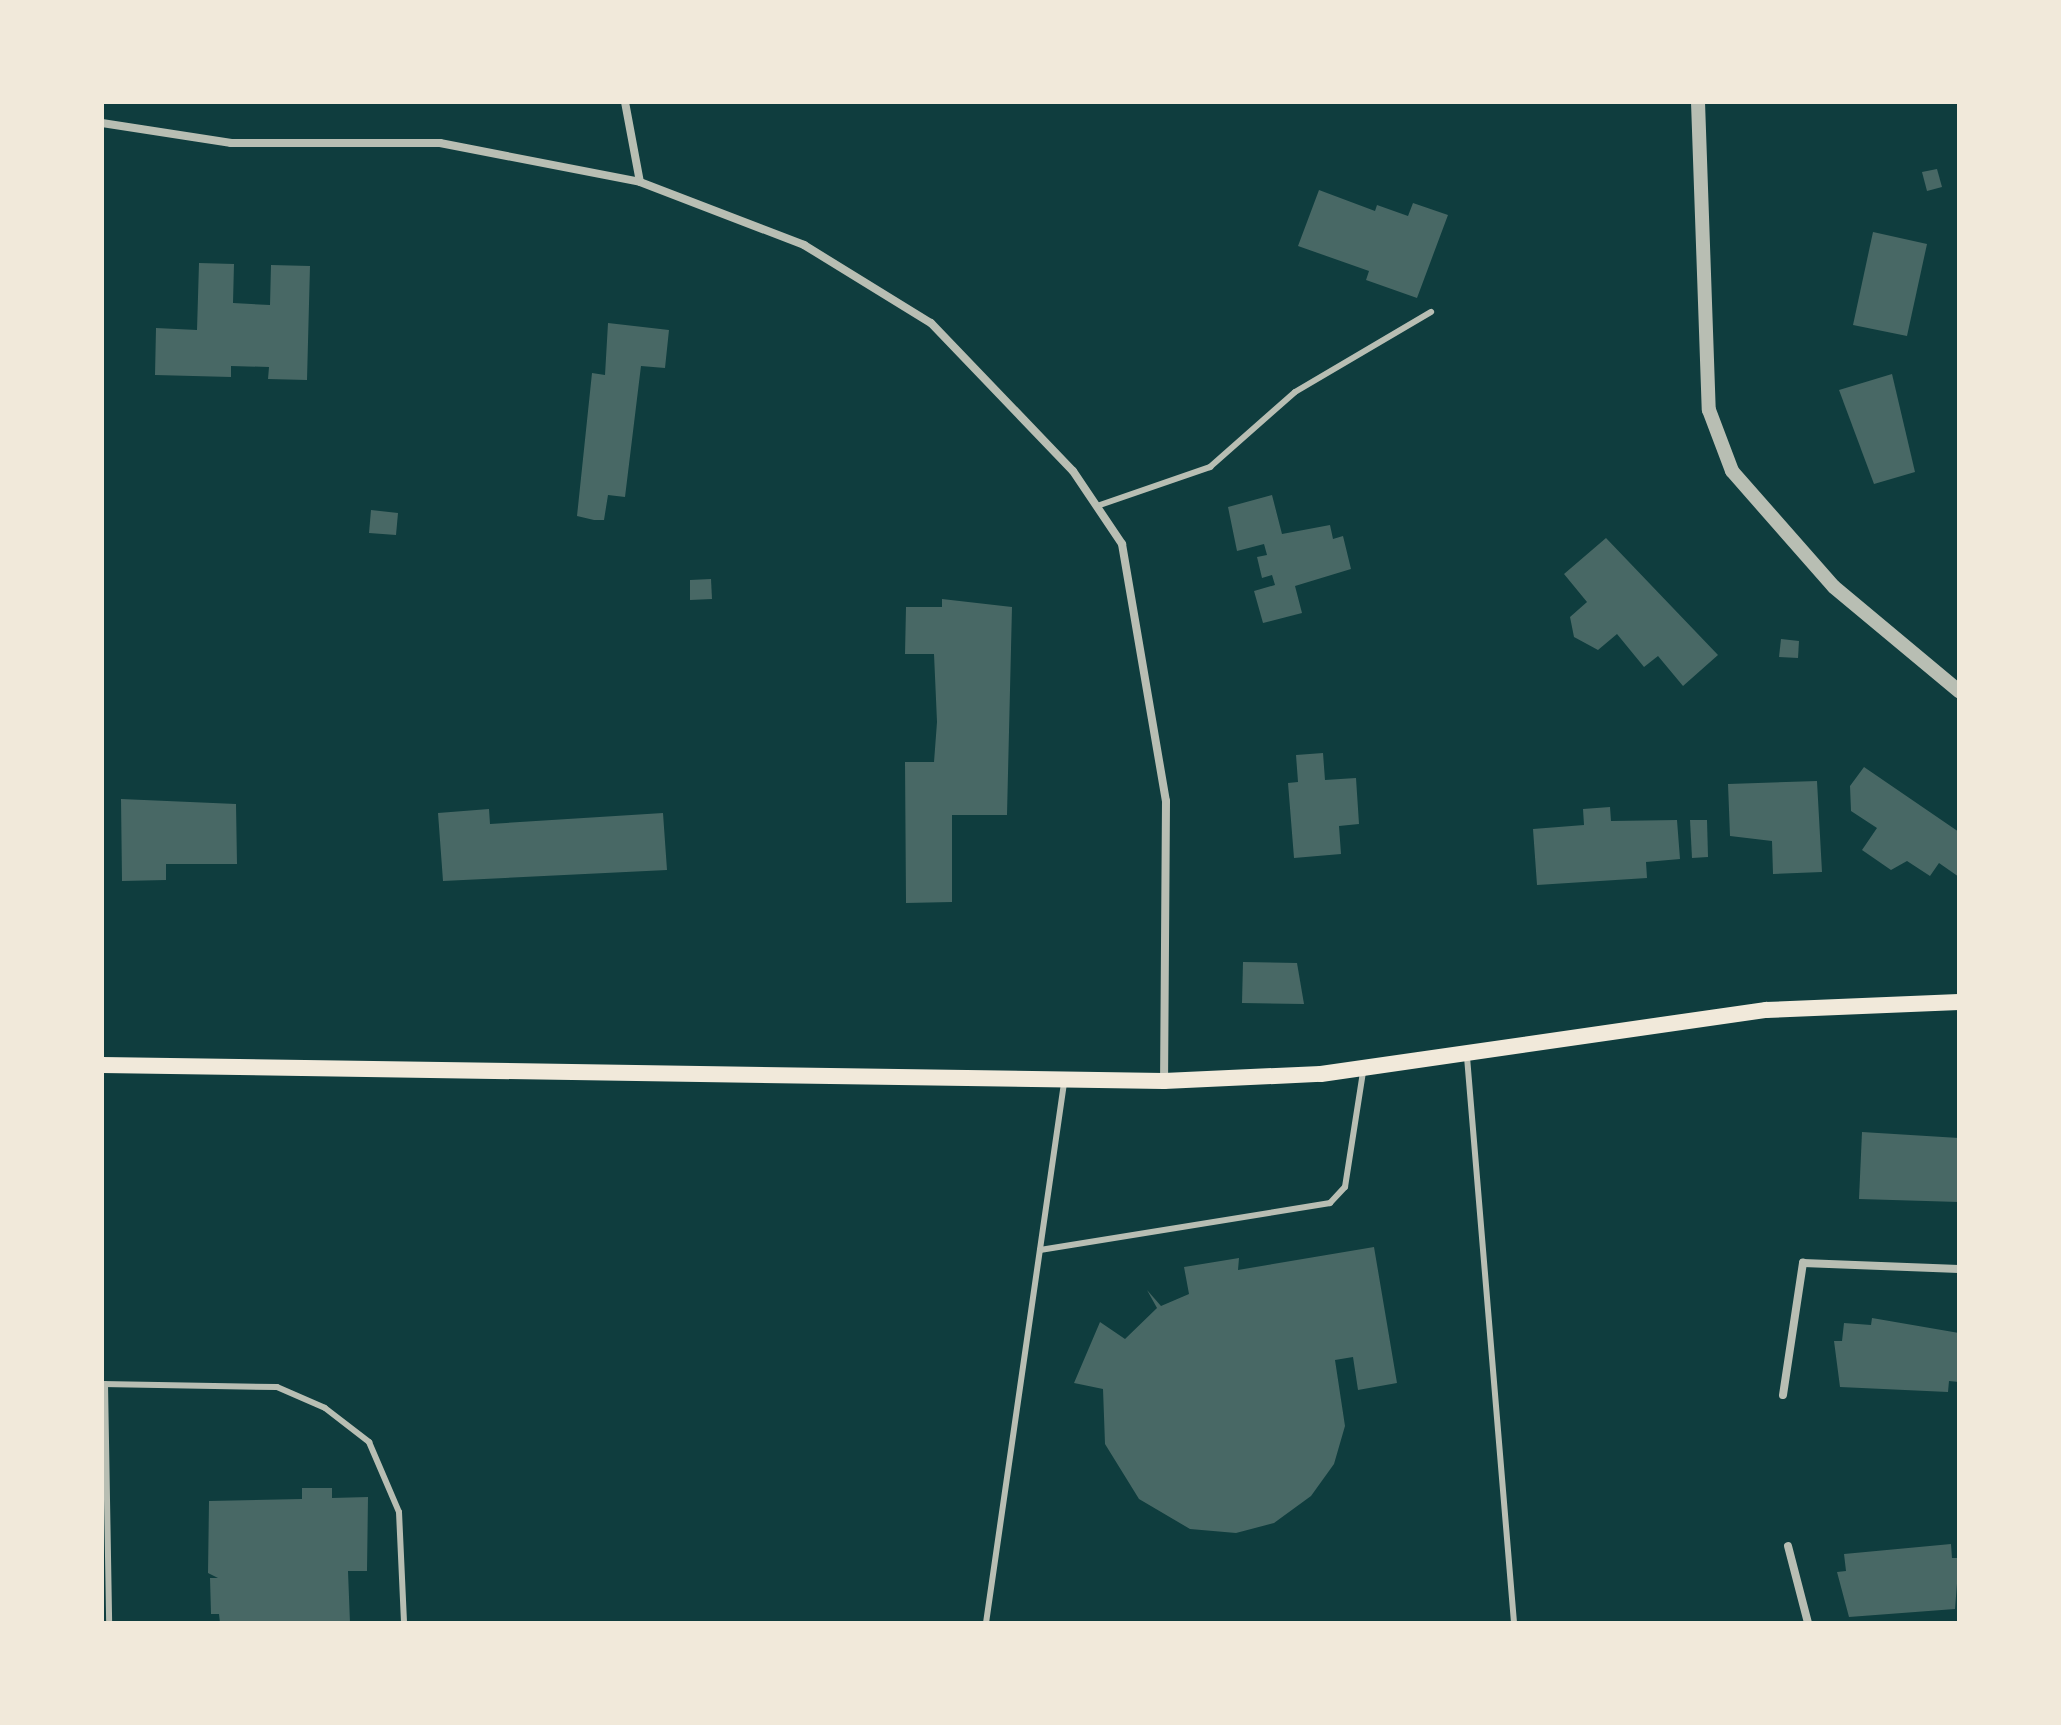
<!DOCTYPE html>
<html>
<head>
<meta charset="utf-8">
<style>
	body { margin:0 }
	#map { position:relative; width:2061px; height:1725px; overflow:hidden; background:#0f3d3e; font-family:Roboto,sans-serif }
	div>[style] { position:absolute }
	[style*='--x'] { left:calc(var(--x)*1px); top:calc(var(--y)*1px); width:calc(var(--w)*1px); rotate:calc(var(--a)*1deg) }
	.building>* { inset:0; background:#486865 }
	.service>* { height:6px; margin:-3px; padding:0 3px; transform-origin:3px; border-radius:3px; background:#b8beb3 }
	.minor>* { height:8px; margin:-4px; padding:0 4px; transform-origin:4px; border-radius:4px; background:#b8beb3 }
	.tertiary>* { height:14px; margin:-7px; padding:0 7px; transform-origin:7px; border-radius:7px; background:#b8beb3 }
	.secondary>* { height:16px; margin:-8px; padding:0 8px; transform-origin:8px; border-radius:8px; background:#f1e9da }
	span { translate:-50% -50%; white-space:nowrap; text-align:center; line-height:1.15; -webkit-text-stroke:6px #f1e9da; paint-order:stroke }
	.frame { position:absolute; inset:0; border:104px solid #f1e9da; pointer-events:none }
</style>
</head>
<body>
<div id="map">
	<div class="building">
		<i style="clip-path:polygon(1937px 169px,1942px 187px,1927px 191px,1922px 172px)"></i>
		<i style="clip-path:polygon(1319px 190px,1375px 211px,1377px 205px,1408px 216px,1413px 203px,1448px 215px,1417px 298px,1366px 280px,1369px 271px,1298px 246px)"></i>
		<i style="clip-path:polygon(1873px 232px,1927px 244px,1907px 336px,1853px 325px)"></i>
		<i style="clip-path:polygon(199px 263px,234px 264px,233px 303px,270px 305px,271px 265px,310px 266px,307px 380px,268px 379px,269px 367px,231px 366px,231px 377px,155px 375px,156px 328px,197px 330px)"></i>
		<i style="clip-path:polygon(608px 323px,669px 330px,665px 368px,641px 366px,625px 497px,608px 495px,604px 520px,594px 520px,577px 516px,592px 373px,605px 375px)"></i>
		<i style="clip-path:polygon(1892px 374px,1915px 472px,1874px 484px,1839px 390px)"></i>
		<i style="clip-path:polygon(1272px 495px,1282px 534px,1330px 525px,1333px 539px,1343px 536px,1351px 569px,1295px 586px,1302px 613px,1263px 623px,1254px 591px,1275px 585px,1272px 575px,1262px 578px,1257px 557px,1267px 555px,1264px 544px,1237px 551px,1228px 507px)"></i>
		<i style="clip-path:polygon(371px 510px,398px 513px,396px 535px,369px 533px)"></i>
		<i style="clip-path:polygon(1606px 538px,1718px 655px,1683px 686px,1658px 656px,1644px 667px,1617px 634px,1598px 650px,1574px 637px,1570px 617px,1587px 602px,1564px 574px)"></i>
		<i style="clip-path:polygon(711px 579px,712px 599px,690px 600px,690px 580px)"></i>
		<i style="clip-path:polygon(942px 599px,1012px 607px,1007px 815px,952px 815px,952px 902px,906px 903px,905px 762px,934px 762px,937px 722px,934px 654px,905px 654px,906px 607px,942px 607px)"></i>
		<i style="clip-path:polygon(1781px 639px,1799px 641px,1798px 658px,1779px 657px)"></i>
		<i style="clip-path:polygon(1323px 753px,1325px 780px,1356px 778px,1359px 824px,1339px 826px,1341px 854px,1294px 858px,1288px 783px,1298px 782px,1296px 755px)"></i>
		<i style="clip-path:polygon(1864px 767px,1959px 832px,1959px 877px,1939px 863px,1930px 876px,1907px 861px,1891px 870px,1862px 850px,1877px 828px,1851px 811px,1850px 786px)"></i>
		<i style="clip-path:polygon(1817px 781px,1822px 872px,1773px 874px,1772px 841px,1730px 836px,1728px 784px)"></i>
		<i style="clip-path:polygon(121px 799px,236px 804px,237px 864px,166px 864px,166px 880px,122px 881px)"></i>
		<i style="clip-path:polygon(1610px 807px,1611px 821px,1677px 820px,1680px 859px,1646px 862px,1647px 878px,1537px 885px,1533px 829px,1584px 825px,1583px 809px)"></i>
		<i style="clip-path:polygon(489px 809px,490px 824px,663px 813px,667px 870px,443px 881px,438px 813px)"></i>
		<i style="clip-path:polygon(1690px 820px,1707px 820px,1708px 857px,1692px 858px)"></i>
		<i style="clip-path:polygon(1243px 962px,1297px 963px,1304px 1004px,1242px 1003px)"></i>
		<i style="clip-path:polygon(1862px 1132px,1959px 1138px,1959px 1202px,1859px 1199px)"></i>
		<i style="clip-path:polygon(1374px 1247px,1397px 1383px,1358px 1390px,1353px 1357px,1335px 1360px,1345px 1426px,1334px 1464px,1311px 1496px,1274px 1523px,1236px 1533px,1190px 1529px,1139px 1499px,1105px 1444px,1103px 1389px,1074px 1383px,1100px 1322px,1125px 1339px,1157px 1308px,1147px 1290px,1161px 1306px,1189px 1294px,1184px 1267px,1239px 1258px,1238px 1270px)"></i>
		<i style="clip-path:polygon(1872px 1318px,1959px 1333px,1959px 1382px,1949px 1381px,1948px 1392px,1840px 1387px,1834px 1341px,1842px 1341px,1844px 1323px,1871px 1325px)"></i>
		<i style="clip-path:polygon(302px 1488px,332px 1488px,332px 1498px,368px 1497px,367px 1571px,348px 1571px,350px 1623px,220px 1623px,219px 1614px,211px 1614px,210px 1578px,218px 1578px,208px 1573px,209px 1501px,302px 1499px)"></i>
		<i style="clip-path:polygon(1951px 1544px,1952px 1558px,1959px 1558px,1955px 1609px,1849px 1617px,1837px 1572px,1846px 1571px,1844px 1554px)"></i>
	</div>
	<div class="service">
		<i style="--x:1097;--y:506;--w:120;--a:-19"></i>
		<i style="--x:1210;--y:467;--w:113;--a:-41.4"></i>
		<i style="--x:1295;--y:392;--w:158;--a:-30.5"></i>
		<i style="--x:1467;--y:1057;--w:568;--a:85.25"></i>
		<i style="--x:1040;--y:1250;--w:294;--a:-9.2"></i>
		<i style="--x:1330;--y:1203;--w:22;--a:-47"></i>
		<i style="--x:1345;--y:1187;--w:116;--a:-81.1"></i>
		<i style="--x:102;--y:1384;--w:175;--a:1"></i>
		<i style="--x:277;--y:1387;--w:52;--a:23.6"></i>
		<i style="--x:325;--y:1408;--w:56;--a:37.7"></i>
		<i style="--x:369;--y:1442;--w:76;--a:66.8"></i>
		<i style="--x:399;--y:1512;--w:111;--a:87.4"></i>
		<i style="--x:105;--y:1384;--w:239;--a:89"></i>
		<i style="--x:986;--y:1623;--w:546;--a:-81.78"></i>
	</div>
	<div class="minor">
		<i style="--x:625;--y:102;--w:81;--a:79.4"></i>
		<i style="--x:102;--y:123;--w:131;--a:8.8"></i>
		<i style="--x:231;--y:143;--w:209;--a:0"></i>
		<i style="--x:440;--y:143;--w:204;--a:11"></i>
		<i style="--x:640;--y:182;--w:176;--a:21"></i>
		<i style="--x:804;--y:245;--w:149;--a:31.6"></i>
		<i style="--x:931;--y:323;--w:205;--a:46.2"></i>
		<i style="--x:1073;--y:471;--w:88;--a:56.1"></i>
		<i style="--x:1122;--y:544;--w:261;--a:80.3"></i>
		<i style="--x:1166;--y:801;--w:280;--a:90.4"></i>
		<i style="--x:1783;--y:1395;--w:134;--a:-81.4"></i>
		<i style="--x:1803;--y:1263;--w:156;--a:2.2"></i>
		<i style="--x:1788;--y:1546;--w:80;--a:75.4"></i>
	</div>
	<div class="tertiary">
		<i style="--x:1698;--y:102;--w:308;--a:88"></i>
		<i style="--x:1709;--y:410;--w:65;--a:69.3"></i>
		<i style="--x:1732;--y:471;--w:154;--a:48.7"></i>
		<i style="--x:1834;--y:587;--w:163;--a:39.8"></i>
	</div>
	<div class="secondary">
		<i style="--x:102;--y:1065;--w:1062;--a:0.86"></i>
		<i style="--x:1164;--y:1081;--w:157;--a:-2.6"></i>
		<i style="--x:1321;--y:1074;--w:450;--a:-8.2"></i>
		<i style="--x:1766;--y:1010;--w:193;--a:-2.4"></i>
	</div>
	<div class="frame"></div>
</div>
</body>
</html>
